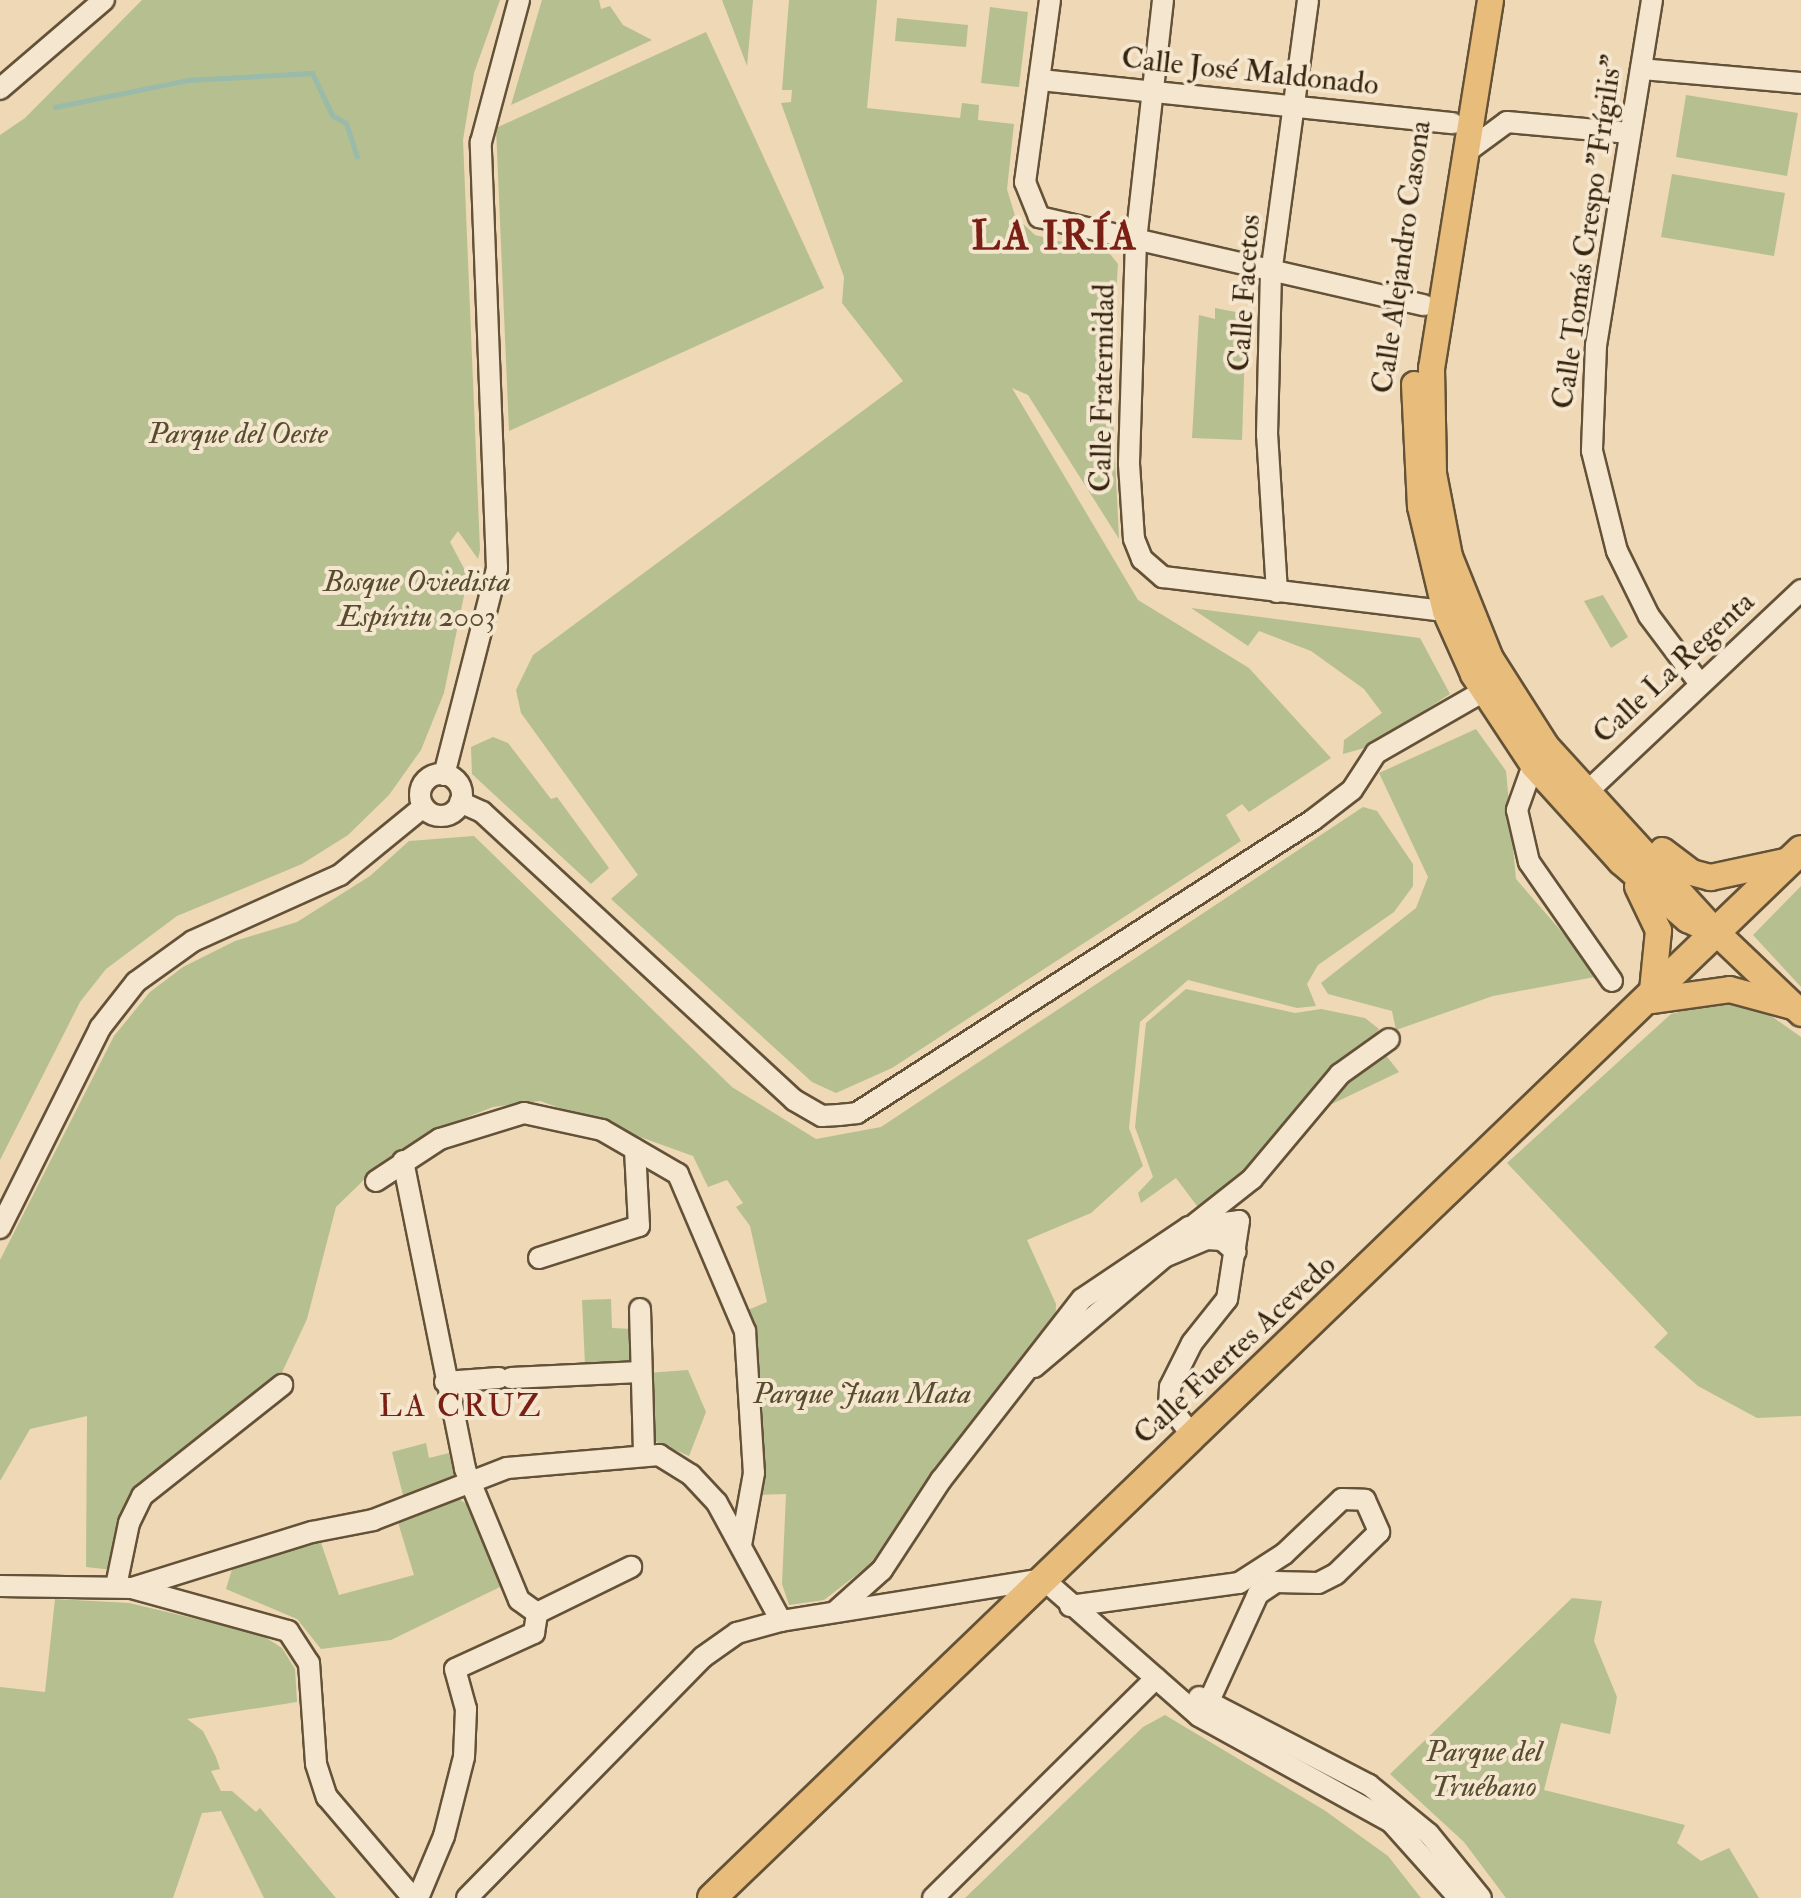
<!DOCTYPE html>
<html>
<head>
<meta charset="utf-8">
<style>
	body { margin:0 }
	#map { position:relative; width:1801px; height:1898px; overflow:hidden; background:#efd8b5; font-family:"IM FELL Double Pica",serif }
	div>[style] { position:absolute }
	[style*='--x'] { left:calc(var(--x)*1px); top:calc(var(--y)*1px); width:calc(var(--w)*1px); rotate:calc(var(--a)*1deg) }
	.green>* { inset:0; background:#b6bf90 }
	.stream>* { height:5px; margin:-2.5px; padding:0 2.5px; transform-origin:2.5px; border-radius:2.5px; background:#9abaaa }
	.roads { filter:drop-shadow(2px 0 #645238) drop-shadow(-2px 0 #645238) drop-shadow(0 2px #645238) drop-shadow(0 -2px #645238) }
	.minor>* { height:20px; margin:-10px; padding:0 10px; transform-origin:10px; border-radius:10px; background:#f5e6cf }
	.minor>.ring { margin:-10px; padding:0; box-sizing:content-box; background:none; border:20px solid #f5e6cf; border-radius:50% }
	.major>* { height:25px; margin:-12.5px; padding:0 12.5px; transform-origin:12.5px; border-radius:12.5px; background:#e8bc7a }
	.highway>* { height:28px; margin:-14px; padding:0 14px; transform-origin:14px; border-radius:14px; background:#e8bc7a }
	span { translate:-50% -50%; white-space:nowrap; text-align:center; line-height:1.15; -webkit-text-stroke:8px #f5e6cf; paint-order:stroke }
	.street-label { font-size:30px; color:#36250e }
	.park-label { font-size:30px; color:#564c2e; font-style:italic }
	.neighbourhood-label { font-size:32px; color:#7a1f14; letter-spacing:2.5px }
	.district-label { font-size:40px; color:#7a1f14; font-weight:700; letter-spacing:2.5px }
</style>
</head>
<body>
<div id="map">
	<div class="green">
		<i style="clip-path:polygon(142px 0,500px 0,474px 73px,463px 140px,480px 550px,478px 559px,458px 531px,450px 542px,468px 576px,444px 693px,421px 750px,389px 795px,348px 835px,302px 864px,177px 916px,106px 969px,80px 1002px,0 1160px,0 135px,25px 118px)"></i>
		<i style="clip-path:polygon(542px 0,599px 0,601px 9px,610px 6px,623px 25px,652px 40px,511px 105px)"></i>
		<i style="clip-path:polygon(722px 0,753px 0,747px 66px)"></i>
		<i style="clip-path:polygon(789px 0,877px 0,867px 108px,960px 118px,962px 103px,979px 105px,978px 120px,1014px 124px,1007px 189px,1015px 216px,1035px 235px,1110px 254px,1118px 264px,1111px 377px,1119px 539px,1028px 395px,1012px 388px,1138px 600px,1249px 668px,1331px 758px,1249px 812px,1242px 804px,1226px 815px,1241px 841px,892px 1068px,836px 1093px,812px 1082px,611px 899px,638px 875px,521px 713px,516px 690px,533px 655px,903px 381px,842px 303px,844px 277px,781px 103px,791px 102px,792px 90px,782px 90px)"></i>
		<i style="clip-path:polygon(990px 7px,1028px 12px,1019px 87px,981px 83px)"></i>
		<i style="clip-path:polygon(897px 18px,968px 25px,966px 47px,895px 41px)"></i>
		<i style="clip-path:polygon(706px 32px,824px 288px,509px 431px,496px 128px)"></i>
		<i style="clip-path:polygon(1686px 95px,1798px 113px,1787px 176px,1676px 157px)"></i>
		<i style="clip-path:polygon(1672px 174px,1785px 193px,1774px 256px,1661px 237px)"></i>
		<i style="clip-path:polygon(1215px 308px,1246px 314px,1242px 440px,1192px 438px,1199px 315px,1215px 319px)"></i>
		<i style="clip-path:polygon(1603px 595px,1628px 637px,1611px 648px,1584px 601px)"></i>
		<i style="clip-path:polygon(1191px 608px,1420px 638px,1450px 694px,1368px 747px,1343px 754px,1344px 740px,1382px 713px,1364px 689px,1311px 651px,1259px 631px,1248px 646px)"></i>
		<i style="clip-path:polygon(1476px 729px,1506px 771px,1516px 879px,1600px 976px,1493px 996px,1396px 1030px,1392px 1011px,1328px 994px,1321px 983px,1416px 908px,1428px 877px,1379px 773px)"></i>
		<i style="clip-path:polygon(493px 737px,508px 743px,551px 799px,557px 797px,609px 868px,591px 884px,472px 774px,471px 747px)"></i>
		<i style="clip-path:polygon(1363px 807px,1377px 811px,1413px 864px,1413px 886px,1394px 912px,1318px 965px,1307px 984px,1316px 1006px,1297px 1008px,1188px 980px,1140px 1022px,1129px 1128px,1143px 1166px,1091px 1213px,1027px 1240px,1056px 1304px,1055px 1328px,872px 1563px,824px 1600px,789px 1605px,782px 1584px,786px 1494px,758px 1495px,743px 1312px,767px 1302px,750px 1226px,736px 1207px,743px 1203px,727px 1180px,708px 1187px,693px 1156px,540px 1101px,493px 1107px,437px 1129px,375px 1169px,336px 1207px,307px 1319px,277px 1383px,162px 1474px,113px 1570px,86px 1567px,87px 1416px,30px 1429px,0 1481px,0 1260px,114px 1036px,150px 992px,183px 967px,235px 941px,297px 922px,370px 876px,409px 841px,474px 836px,732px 1087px,816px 1139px,881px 1127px)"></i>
		<i style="clip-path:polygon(1801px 886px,1801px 987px,1753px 935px)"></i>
		<i style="clip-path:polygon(1186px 989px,1295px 1013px,1321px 1009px,1365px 1018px,1379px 1029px,1373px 1039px,1399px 1072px,1332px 1104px,1300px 1106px,1264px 1154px,1211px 1202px,1197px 1206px,1176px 1178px,1141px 1203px,1138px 1193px,1153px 1177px,1135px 1127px,1146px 1023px)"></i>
		<i style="clip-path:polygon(1728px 1000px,1767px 1013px,1801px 1037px,1801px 1416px,1757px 1418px,1698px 1386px,1654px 1347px,1668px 1333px,1507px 1163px,1671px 1014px)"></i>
		<i style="clip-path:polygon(611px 1299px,612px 1328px,633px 1329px,632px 1363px,585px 1365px,582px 1300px)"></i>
		<i style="clip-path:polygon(688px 1370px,706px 1412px,689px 1456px,652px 1440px,647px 1373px)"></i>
		<i style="clip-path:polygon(426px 1443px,429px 1458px,449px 1453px,454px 1475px,447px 1486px,405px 1503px,392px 1452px)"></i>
		<i style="clip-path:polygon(459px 1499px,468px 1505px,500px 1587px,391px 1640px,321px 1649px,297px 1619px,226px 1589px,233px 1566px,320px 1540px,339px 1595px,414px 1575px,397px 1519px)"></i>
		<i style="clip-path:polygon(1572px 1598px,1602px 1601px,1594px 1641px,1617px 1697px,1610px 1734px,1561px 1723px,1544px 1790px,1685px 1825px,1677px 1843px,1701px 1861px,1729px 1848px,1759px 1898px,1506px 1898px,1464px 1842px,1390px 1774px)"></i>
		<i style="clip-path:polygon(55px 1599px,129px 1603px,260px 1634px,282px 1648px,295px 1669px,297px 1702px,187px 1719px,203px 1731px,216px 1757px,220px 1769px,211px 1771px,221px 1791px,232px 1791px,256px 1812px,260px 1808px,336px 1898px,264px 1898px,221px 1811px,202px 1813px,173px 1898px,0 1898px,0 1687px,45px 1692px)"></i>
		<i style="clip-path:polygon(1165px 1715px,1324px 1810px,1388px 1856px,1421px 1898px,965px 1898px,1143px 1727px)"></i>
	</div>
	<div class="stream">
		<i style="--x:55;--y:107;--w:136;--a:-11.5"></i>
		<i style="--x:188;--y:80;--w:124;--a:-3.2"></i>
		<i style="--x:312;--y:73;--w:47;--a:64.5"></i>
		<i style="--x:332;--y:115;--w:16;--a:30"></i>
		<i style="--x:346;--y:123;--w:35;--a:72"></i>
	</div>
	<div class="roads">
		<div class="minor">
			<i style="--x:1050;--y:0;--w:184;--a:97.8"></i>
			<i style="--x:1025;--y:182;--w:38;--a:68"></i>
			<i style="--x:1039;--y:217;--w:395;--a:12.9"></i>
			<i style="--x:1163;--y:0;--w:242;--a:96.4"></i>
			<i style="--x:1136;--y:240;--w:224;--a:91.8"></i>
			<i style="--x:1129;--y:464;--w:75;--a:86.2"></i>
			<i style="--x:1134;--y:539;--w:22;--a:68"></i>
			<i style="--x:1142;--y:559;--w:28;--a:41"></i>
			<i style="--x:1163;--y:577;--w:284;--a:6.9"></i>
			<i style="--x:1652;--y:0;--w:350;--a:99.2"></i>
			<i style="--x:1596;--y:345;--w:106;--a:92.2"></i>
			<i style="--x:1592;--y:451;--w:103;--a:76"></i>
			<i style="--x:1617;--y:551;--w:72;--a:63.8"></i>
			<i style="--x:1649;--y:616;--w:85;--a:53.1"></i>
			<i style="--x:1641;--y:69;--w:161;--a:5"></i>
			<i style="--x:1041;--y:80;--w:414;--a:6"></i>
			<i style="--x:0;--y:89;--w:137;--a:-40.6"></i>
			<i style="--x:1465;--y:153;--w:52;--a:-36.4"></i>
			<i style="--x:1507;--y:122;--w:123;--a:5.1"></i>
			<i style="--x:1277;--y:592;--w:157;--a:-93.6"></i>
			<i style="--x:1267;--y:435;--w:161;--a:-88.6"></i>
			<i style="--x:1271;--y:274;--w:276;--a:-82.3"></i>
			<i style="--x:1533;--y:765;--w:48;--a:109.6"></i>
			<i style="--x:1517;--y:810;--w:53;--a:77"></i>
			<i style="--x:1529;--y:862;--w:145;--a:55.1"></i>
			<i class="ring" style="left:420px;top:774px;width:22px;height:22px"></i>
			<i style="--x:444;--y:775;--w:214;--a:-75.6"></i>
			<i style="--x:497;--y:568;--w:426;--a:-92.2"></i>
			<i style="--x:481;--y:142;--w:147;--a:-75"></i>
			<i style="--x:1588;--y:791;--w:293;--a:-43.3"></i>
			<i style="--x:460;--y:802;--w:24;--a:24"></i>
			<i style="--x:482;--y:812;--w:425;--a:42.7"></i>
			<i style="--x:794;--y:1100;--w:32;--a:30"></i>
			<i style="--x:822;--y:1116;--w:17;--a:-3"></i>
			<i style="--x:839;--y:1115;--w:18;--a:-6"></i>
			<i style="--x:857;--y:1113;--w:542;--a:-32.72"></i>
			<i style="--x:1313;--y:820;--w:49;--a:-37.6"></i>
			<i style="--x:1352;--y:790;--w:44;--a:-57"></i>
			<i style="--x:1376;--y:753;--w:138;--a:-29.9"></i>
			<i style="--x:403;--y:1161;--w:314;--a:78.6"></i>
			<i style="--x:465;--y:1469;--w:142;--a:67.6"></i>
			<i style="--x:519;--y:1600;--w:22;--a:36"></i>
			<i style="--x:537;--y:1613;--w:105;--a:-26.1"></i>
			<i style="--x:376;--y:1181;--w:77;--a:-33.3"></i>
			<i style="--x:440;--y:1139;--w:88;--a:-17.2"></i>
			<i style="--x:524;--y:1113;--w:80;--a:12.3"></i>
			<i style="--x:602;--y:1130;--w:88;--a:30.1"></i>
			<i style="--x:678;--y:1174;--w:171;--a:66.9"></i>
			<i style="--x:745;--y:1331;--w:142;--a:86.4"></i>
			<i style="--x:754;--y:1473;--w:73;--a:100.2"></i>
			<i style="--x:1195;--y:1224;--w:73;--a:-38.3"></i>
			<i style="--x:1252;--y:1179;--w:137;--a:-50"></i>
			<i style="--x:1340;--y:1074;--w:60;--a:-35.5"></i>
			<i style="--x:0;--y:1228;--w:224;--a:-63.4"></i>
			<i style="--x:100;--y:1028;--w:58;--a:-52"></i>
			<i style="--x:136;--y:982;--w:70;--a:-35.7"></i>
			<i style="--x:193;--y:941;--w:161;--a:-24.2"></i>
			<i style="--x:340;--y:875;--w:107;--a:-39.3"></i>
			<i style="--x:539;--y:1258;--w:105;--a:-17.7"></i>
			<i style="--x:639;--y:1226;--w:77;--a:-93"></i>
			<i style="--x:640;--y:1309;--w:143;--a:88.4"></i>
			<i style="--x:1034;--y:1367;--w:170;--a:-40.2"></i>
			<i style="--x:1164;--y:1257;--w:47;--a:-22.7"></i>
			<i style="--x:1207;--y:1239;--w:15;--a:4"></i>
			<i style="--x:1222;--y:1240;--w:18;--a:41"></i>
			<i style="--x:511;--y:1378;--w:129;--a:-2.7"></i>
			<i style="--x:445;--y:1382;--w:54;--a:-4.2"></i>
			<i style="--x:0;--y:1586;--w:132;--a:0.9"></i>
			<i style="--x:132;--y:1588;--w:162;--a:15.4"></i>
			<i style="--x:288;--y:1631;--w:38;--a:57"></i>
			<i style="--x:309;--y:1663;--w:101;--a:86"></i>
			<i style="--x:316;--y:1764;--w:35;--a:72"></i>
			<i style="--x:327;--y:1797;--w:133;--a:49.6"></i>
			<i style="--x:116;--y:1586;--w:64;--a:-78.3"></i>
			<i style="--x:129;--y:1523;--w:30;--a:-64"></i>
			<i style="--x:142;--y:1496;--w:179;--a:-38.4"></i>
			<i style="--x:132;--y:1588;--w:189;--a:-17.3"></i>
			<i style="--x:312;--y:1532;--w:62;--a:-11.1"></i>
			<i style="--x:373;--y:1520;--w:144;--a:-21.2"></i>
			<i style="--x:507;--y:1468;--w:153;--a:-4.9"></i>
			<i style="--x:659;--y:1455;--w:38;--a:32"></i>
			<i style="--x:691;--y:1475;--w:38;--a:47"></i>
			<i style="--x:717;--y:1503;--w:134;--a:61.5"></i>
			<i style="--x:781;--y:1621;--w:265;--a:-9.1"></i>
			<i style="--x:1043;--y:1579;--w:208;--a:41.3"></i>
			<i style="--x:1199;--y:1716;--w:219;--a:28.9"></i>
			<i style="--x:1391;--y:1822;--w:102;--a:48.2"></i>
			<i style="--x:1070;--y:1606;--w:171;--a:-7.8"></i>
			<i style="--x:1239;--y:1583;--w:54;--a:-32.8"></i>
			<i style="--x:1284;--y:1554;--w:80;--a:-43.5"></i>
			<i style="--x:1342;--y:1499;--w:23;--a:2"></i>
			<i style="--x:1365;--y:1500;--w:35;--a:66"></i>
			<i style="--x:1379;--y:1532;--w:60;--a:135.7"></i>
			<i style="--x:1336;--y:1574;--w:20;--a:153"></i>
			<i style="--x:1318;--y:1583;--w:42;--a:-178.6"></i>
			<i style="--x:1276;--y:1582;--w:22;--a:146"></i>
			<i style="--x:1258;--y:1594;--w:118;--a:114.6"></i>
			<i style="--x:835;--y:1612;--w:63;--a:-41.8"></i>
			<i style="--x:882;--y:1570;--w:108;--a:-56.8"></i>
			<i style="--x:941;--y:1480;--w:229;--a:-52.1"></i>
			<i style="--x:1082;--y:1299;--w:129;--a:-33.9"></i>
			<i style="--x:1189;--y:1227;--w:50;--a:-6.8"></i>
			<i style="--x:1239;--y:1221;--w:79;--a:98.7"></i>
			<i style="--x:1227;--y:1299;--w:56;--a:128.5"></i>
			<i style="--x:1192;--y:1343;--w:49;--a:116.6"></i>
			<i style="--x:1170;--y:1387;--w:18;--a:93"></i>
			<i style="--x:1169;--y:1405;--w:38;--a:53"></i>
			<i style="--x:1199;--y:1697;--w:191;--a:27.4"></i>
			<i style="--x:1369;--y:1785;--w:77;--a:39.2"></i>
			<i style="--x:1429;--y:1834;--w:82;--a:50.9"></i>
			<i style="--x:418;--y:1898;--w:67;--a:-67.2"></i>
			<i style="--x:444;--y:1836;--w:81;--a:-75.8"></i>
			<i style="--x:464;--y:1757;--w:48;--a:-87.6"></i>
			<i style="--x:466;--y:1709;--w:41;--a:-105.4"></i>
			<i style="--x:455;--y:1669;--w:87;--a:-24.5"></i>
			<i style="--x:534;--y:1633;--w:20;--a:-81"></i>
			<i style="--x:467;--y:1898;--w:337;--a:-45.6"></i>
			<i style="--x:703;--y:1657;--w:42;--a:-35.2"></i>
			<i style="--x:737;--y:1633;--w:46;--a:-15.3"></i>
			<i style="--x:933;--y:1898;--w:313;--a:-44.6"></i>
		</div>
		<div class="major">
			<i style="--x:1490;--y:0;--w:373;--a:99.1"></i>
			<i style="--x:1431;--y:368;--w:105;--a:88.9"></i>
			<i style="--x:1433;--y:473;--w:85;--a:79.1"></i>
			<i style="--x:1449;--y:556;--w:110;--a:68.1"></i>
			<i style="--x:1490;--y:658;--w:104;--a:57.5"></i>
			<i style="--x:1546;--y:746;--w:253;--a:47.6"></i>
			<i style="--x:1717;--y:933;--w:116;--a:43.6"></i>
			<i style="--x:1414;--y:384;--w:122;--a:87.2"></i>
			<i style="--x:1420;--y:506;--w:108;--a:76.6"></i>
			<i style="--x:1445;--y:611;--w:69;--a:66"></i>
			<i style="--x:1473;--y:674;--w:109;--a:56.6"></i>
			<i style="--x:1533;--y:765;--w:130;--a:47.8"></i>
			<i style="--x:1620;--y:861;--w:89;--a:40.9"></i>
			<i style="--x:1687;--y:919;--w:33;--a:25"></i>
			<i style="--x:1662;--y:850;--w:36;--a:37"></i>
			<i style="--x:1691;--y:872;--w:20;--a:15"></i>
			<i style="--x:1710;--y:877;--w:81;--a:-12.1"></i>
			<i style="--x:1637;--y:886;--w:49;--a:64.5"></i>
			<i style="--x:1658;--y:930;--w:70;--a:95.7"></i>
			<i style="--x:1651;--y:1000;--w:79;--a:-8"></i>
			<i style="--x:1729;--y:989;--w:65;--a:15.1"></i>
		</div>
		<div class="highway">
			<i style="--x:712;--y:1898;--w:1511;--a:-43.9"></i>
		</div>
	</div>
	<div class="street-label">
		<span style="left:1250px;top:72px;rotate:6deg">Calle José Maldonado</span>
		<span style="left:1588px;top:232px;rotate:-82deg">Calle Tomás Crespo "Frígilis"</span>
		<span style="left:1402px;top:257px;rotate:-82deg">Calle Alejandro Casona</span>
		<span style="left:1245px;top:293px;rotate:-86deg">Calle Facetos</span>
		<span style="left:1103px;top:388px;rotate:-89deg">Calle Fraternidad</span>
		<span style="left:1674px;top:668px;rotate:-43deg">Calle La Regenta</span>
		<span style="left:1235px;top:1350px;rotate:-43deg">Calle Fuertes Acevedo</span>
	</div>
	<div class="park-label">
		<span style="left:238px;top:434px">Parque del Oeste</span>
		<span style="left:417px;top:599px">Bosque Oviedista<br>Espíritu 2003</span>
		<span style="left:862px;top:1394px">Parque Juan Mata</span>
		<span style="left:1484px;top:1769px">Parque del<br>Truébano</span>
	</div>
	<div class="neighbourhood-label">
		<span style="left:461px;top:1406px">LA CRUZ</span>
	</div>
	<div class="district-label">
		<span style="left:1055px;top:237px">LA IRÍA</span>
	</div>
</div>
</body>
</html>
